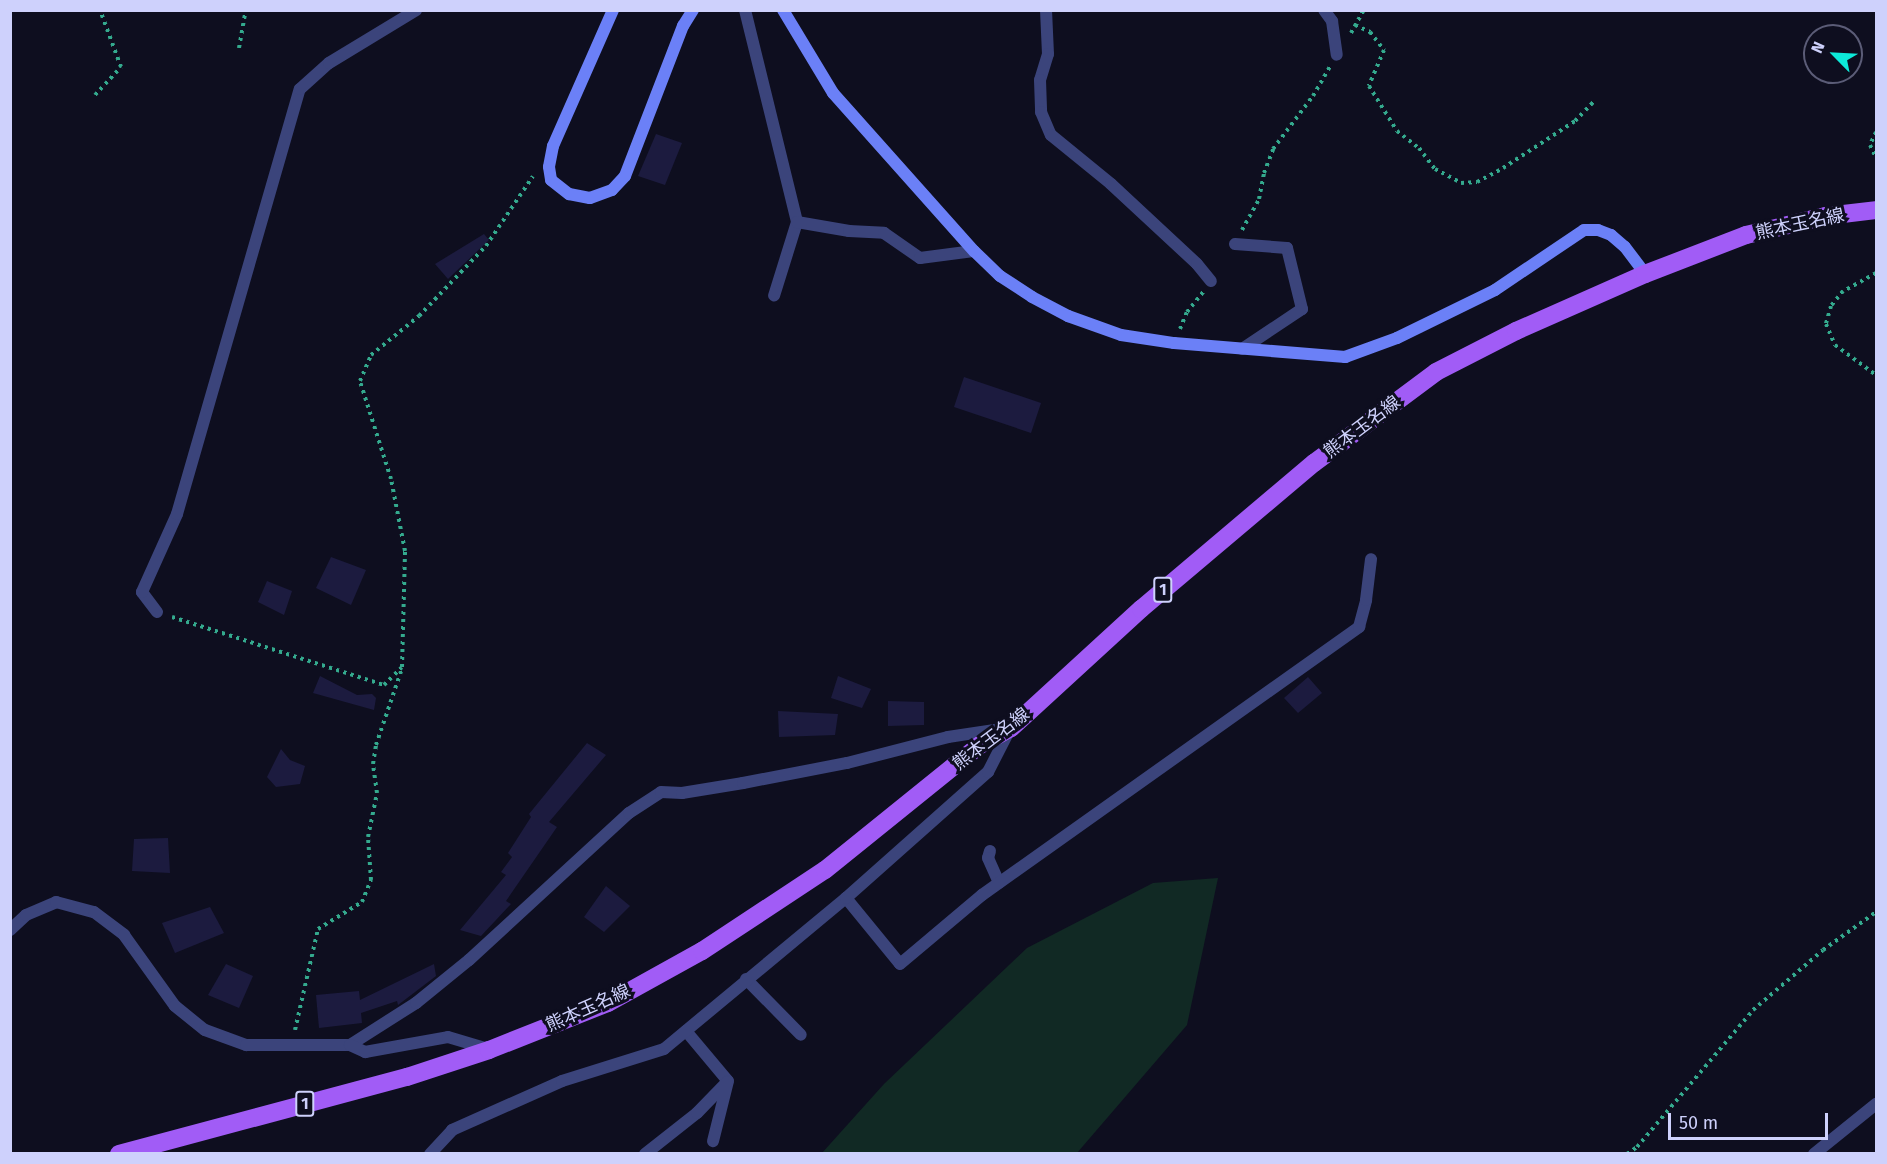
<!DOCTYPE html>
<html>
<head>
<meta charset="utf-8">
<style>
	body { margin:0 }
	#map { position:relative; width:1887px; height:1164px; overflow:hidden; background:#0e0e1f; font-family:"Fira Sans","Noto Sans JP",sans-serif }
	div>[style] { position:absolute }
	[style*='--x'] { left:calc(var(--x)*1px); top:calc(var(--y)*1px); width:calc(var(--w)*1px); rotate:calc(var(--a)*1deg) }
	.green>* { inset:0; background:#112924 }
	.building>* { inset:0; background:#1c1b3f }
	.path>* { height:4px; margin-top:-2px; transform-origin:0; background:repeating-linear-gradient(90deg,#34aa8e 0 3px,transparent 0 7.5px) }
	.street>* { height:12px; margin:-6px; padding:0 6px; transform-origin:6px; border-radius:6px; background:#3b447b }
	.secondary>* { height:12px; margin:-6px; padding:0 6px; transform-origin:6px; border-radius:6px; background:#6b80f7 }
	.primary>* { height:18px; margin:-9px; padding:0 9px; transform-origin:9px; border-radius:9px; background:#a15cf6 }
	span { translate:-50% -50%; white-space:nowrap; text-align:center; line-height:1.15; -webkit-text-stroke:6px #0e0e1f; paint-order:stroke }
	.shield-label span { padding:2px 4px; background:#0e0e1f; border:2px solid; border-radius:4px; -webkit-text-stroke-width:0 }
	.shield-label { font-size:16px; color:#ced1fc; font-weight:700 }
	.street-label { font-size:18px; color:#ced1fc }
	.frame { position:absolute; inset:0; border:12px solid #ced1fc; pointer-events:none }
	.north { position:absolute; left:1803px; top:24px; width:60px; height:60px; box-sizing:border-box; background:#0e0e1f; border:2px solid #5b5c77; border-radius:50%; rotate:294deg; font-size:16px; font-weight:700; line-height:24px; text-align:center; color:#ced1fc }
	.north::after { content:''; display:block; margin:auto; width:21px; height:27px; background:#0dead9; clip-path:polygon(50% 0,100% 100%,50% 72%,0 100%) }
	.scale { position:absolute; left:1668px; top:1113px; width:160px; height:27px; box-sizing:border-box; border:3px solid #ced1fc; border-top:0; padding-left:8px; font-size:18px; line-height:21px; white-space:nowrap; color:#ced1fc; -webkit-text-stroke:4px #0e0e1f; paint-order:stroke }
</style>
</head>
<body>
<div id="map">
	<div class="green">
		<i style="clip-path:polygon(1218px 878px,1187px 1025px,1077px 1153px,822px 1153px,884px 1084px,1027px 948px,1153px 883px)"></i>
	</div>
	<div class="building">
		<i style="clip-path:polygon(656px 134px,682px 143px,665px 185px,638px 176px)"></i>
		<i style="clip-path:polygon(484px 234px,489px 240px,448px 279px,435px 264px)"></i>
		<i style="clip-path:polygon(964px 377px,1041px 403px,1031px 433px,954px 407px)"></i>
		<i style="clip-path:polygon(331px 557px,366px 570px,351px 605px,316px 588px)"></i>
		<i style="clip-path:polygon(267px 581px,292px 591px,284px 615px,258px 602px)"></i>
		<i style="clip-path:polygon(320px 676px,357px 695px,372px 694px,376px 698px,374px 710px,313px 693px)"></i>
		<i style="clip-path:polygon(838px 676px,871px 689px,862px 708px,831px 698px)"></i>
		<i style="clip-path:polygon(1308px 677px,1322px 693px,1298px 713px,1284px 698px)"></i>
		<i style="clip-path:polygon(888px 701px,924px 702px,924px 725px,888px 726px)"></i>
		<i style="clip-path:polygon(778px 711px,838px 714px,835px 735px,779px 737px)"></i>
		<i style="clip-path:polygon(587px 743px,606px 755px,549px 822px,557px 827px,506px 901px,511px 904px,481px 936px,460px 930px,506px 875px,501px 872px,512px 857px,508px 853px,531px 817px,529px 814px)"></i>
		<i style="clip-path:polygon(281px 749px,290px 760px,305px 766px,300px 784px,276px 787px,267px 777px)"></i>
		<i style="clip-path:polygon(168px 838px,170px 873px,132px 871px,134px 839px)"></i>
		<i style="clip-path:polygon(606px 886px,630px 906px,604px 932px,584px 917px)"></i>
		<i style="clip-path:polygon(210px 907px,224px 933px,175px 953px,162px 923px)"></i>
		<i style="clip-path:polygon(226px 964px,253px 976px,239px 1008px,208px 995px)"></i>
		<i style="clip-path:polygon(434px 964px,436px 976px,398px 1005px,397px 1001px,361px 1013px,362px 1023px,319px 1028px,316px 995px,359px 991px,360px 1000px)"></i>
	</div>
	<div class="path">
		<i style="--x:1355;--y:25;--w:17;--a:25"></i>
		<i style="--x:1370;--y:32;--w:23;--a:52"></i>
		<i style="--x:1384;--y:50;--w:39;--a:113"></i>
		<i style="--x:1369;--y:86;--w:53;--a:58.1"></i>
		<i style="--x:1397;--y:131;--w:28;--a:38"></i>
		<i style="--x:1419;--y:148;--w:26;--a:53"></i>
		<i style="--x:1435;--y:169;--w:30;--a:28"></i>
		<i style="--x:1461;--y:183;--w:16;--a:-4"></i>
		<i style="--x:1477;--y:182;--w:30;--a:-28"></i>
		<i style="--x:1503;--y:168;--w:86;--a:-33.1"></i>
		<i style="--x:1575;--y:121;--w:28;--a:-46"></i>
		<i style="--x:1351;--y:33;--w:26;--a:-61"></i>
		<i style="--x:239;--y:48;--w:39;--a:-80"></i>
		<i style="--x:95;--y:95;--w:38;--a:-47"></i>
		<i style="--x:121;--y:67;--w:61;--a:-110.2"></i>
		<i style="--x:1876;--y:132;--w:14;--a:115"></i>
		<i style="--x:1870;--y:145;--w:14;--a:65"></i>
		<i style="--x:1242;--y:230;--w:35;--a:-61"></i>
		<i style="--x:1259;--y:199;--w:26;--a:-79"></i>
		<i style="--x:1264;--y:173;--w:26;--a:-69"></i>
		<i style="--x:1273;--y:149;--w:66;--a:-53"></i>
		<i style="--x:1313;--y:96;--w:34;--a:-60"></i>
		<i style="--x:1876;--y:273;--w:38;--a:151"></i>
		<i style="--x:1843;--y:291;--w:19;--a:129"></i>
		<i style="--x:1831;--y:306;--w:19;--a:106"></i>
		<i style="--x:1826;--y:324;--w:23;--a:67"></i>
		<i style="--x:1835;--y:345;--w:51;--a:36.2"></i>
		<i style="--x:1180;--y:329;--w:18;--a:-68"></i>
		<i style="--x:1187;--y:312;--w:26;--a:-51"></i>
		<i style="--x:172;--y:617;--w:223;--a:17.8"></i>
		<i style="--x:384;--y:685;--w:25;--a:-45"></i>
		<i style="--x:402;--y:667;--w:116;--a:-88.5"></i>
		<i style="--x:405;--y:551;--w:73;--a:-101"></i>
		<i style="--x:391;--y:479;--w:103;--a:-107.6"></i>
		<i style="--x:360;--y:381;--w:28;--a:-67"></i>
		<i style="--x:371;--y:355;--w:62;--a:-39.1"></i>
		<i style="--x:419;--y:316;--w:97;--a:-46.3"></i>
		<i style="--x:486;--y:246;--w:84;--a:-56.1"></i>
		<i style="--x:295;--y:1030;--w:104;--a:-77.2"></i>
		<i style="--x:318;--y:929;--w:52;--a:-31.5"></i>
		<i style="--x:362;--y:902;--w:24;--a:-68"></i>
		<i style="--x:371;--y:880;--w:43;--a:-94"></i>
		<i style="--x:368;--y:837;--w:45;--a:-78.4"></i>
		<i style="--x:377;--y:793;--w:29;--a:-98"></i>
		<i style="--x:373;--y:764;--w:19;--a:-81"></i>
		<i style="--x:376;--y:745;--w:81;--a:-71.3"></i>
		<i style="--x:1627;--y:1154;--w:12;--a:-35"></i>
		<i style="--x:1637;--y:1147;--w:180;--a:-49.7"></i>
		<i style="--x:1753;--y:1010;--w:92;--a:-40.6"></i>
		<i style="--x:1823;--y:950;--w:65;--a:-35.6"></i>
	</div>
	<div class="street">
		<i style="--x:745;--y:10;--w:218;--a:76.2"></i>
		<i style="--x:797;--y:222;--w:77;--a:107.3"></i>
		<i style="--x:1046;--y:10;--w:44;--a:87.4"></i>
		<i style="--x:1048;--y:54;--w:27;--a:107"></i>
		<i style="--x:1040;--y:80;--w:32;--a:88"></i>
		<i style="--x:1041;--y:112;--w:25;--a:67"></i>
		<i style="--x:1051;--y:135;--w:77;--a:39.2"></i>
		<i style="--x:1111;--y:184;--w:117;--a:42.9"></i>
		<i style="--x:1197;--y:264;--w:22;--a:51"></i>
		<i style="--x:1324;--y:10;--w:14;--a:54"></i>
		<i style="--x:1332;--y:21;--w:34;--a:82"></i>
		<i style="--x:797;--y:222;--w:53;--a:9.8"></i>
		<i style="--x:849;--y:231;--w:35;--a:3"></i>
		<i style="--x:884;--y:233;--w:44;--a:34.8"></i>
		<i style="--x:920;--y:258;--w:54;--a:-7.4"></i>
		<i style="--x:1235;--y:244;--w:52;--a:4.4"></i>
		<i style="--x:1287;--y:248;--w:63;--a:76.2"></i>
		<i style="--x:1302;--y:309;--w:72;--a:146.3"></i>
		<i style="--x:157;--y:612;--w:25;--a:-127"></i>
		<i style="--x:142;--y:592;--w:85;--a:-65.8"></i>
		<i style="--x:177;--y:514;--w:442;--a:-73.9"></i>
		<i style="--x:300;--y:89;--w:39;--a:-42"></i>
		<i style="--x:329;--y:63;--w:102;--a:-31.3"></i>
		<i style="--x:990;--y:851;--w:7;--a:106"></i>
		<i style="--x:988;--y:858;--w:27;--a:66"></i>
		<i style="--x:846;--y:898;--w:85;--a:50.7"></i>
		<i style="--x:900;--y:964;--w:107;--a:-40.1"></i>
		<i style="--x:982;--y:895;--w:463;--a:-35.4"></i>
		<i style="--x:1359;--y:627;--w:28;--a:-75"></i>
		<i style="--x:1366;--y:600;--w:41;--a:-83"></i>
		<i style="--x:10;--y:930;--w:22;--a:-43"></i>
		<i style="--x:26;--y:915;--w:33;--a:-23"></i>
		<i style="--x:56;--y:902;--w:39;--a:15"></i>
		<i style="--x:94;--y:912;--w:38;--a:37"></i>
		<i style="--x:124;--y:935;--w:87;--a:54.3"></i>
		<i style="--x:175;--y:1006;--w:38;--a:39"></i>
		<i style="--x:205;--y:1030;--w:44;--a:20.1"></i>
		<i style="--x:246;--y:1045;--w:104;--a:0"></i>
		<i style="--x:350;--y:1045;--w:78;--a:-32.5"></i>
		<i style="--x:416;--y:1003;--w:68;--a:-39.1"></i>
		<i style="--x:469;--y:960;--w:217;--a:-42.6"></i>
		<i style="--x:629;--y:813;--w:38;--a:-33"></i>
		<i style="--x:661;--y:792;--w:21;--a:3"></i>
		<i style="--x:682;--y:793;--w:62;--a:-9.3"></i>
		<i style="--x:743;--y:783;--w:106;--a:-10.9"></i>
		<i style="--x:847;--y:763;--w:104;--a:-14.4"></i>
		<i style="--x:948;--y:737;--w:54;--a:-8.6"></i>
		<i style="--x:746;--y:979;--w:78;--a:45.5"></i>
		<i style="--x:686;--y:1031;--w:65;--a:50"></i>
		<i style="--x:728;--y:1081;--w:62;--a:104"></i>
		<i style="--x:350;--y:1045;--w:17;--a:25"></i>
		<i style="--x:365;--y:1052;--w:84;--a:-10.2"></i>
		<i style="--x:448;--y:1037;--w:42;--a:16.7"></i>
		<i style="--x:430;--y:1154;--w:33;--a:-47"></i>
		<i style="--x:452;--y:1130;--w:120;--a:-24"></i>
		<i style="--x:562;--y:1081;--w:107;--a:-17.4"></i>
		<i style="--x:664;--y:1049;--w:236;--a:-39.7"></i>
		<i style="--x:846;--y:898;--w:190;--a:-41.6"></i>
		<i style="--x:988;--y:772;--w:48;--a:-62.9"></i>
		<i style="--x:645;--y:1154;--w:66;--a:-38.3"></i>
		<i style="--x:697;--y:1113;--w:43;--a:-45.9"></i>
		<i style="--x:1814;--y:1154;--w:80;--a:-38.9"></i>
	</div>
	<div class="secondary">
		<i style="--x:613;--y:10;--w:149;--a:113.8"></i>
		<i style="--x:553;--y:146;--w:21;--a:101"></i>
		<i style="--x:549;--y:167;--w:13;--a:81"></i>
		<i style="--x:551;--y:180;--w:23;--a:38"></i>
		<i style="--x:569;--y:194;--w:21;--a:11"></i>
		<i style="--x:590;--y:198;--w:23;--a:-20"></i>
		<i style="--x:612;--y:190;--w:19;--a:-47"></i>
		<i style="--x:625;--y:176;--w:161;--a:-68.9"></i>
		<i style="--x:683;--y:26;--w:19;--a:-58"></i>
		<i style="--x:783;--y:10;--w:97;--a:58.9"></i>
		<i style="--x:833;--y:93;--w:212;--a:48.3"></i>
		<i style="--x:974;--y:251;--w:36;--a:44"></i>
		<i style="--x:1000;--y:276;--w:38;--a:33"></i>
		<i style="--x:1032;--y:297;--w:41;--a:27.8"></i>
		<i style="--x:1068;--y:316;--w:56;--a:19.7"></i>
		<i style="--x:1121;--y:335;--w:54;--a:8.6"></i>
		<i style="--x:1174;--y:343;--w:172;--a:4.7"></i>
		<i style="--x:1345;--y:357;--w:55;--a:-20.1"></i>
		<i style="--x:1397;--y:338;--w:109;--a:-26.1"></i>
		<i style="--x:1495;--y:290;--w:107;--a:-34"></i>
		<i style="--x:1584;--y:230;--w:14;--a:0"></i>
		<i style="--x:1598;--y:230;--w:14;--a:21"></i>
		<i style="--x:1611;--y:235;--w:18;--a:41"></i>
		<i style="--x:1625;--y:247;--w:34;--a:53"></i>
	</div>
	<div class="primary">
		<i style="--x:119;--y:1154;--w:298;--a:-15"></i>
		<i style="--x:407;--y:1077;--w:86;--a:-18.2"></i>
		<i style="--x:489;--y:1050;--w:128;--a:-21.6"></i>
		<i style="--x:608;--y:1003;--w:107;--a:-29"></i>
		<i style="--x:702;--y:951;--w:147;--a:-33.4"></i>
		<i style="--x:825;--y:870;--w:199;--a:-38.9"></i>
		<i style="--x:980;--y:745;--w:35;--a:-29"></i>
		<i style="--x:1011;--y:728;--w:176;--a:-42.5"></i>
		<i style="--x:1141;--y:609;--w:226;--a:-40.2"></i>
		<i style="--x:1314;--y:463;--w:152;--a:-36.7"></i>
		<i style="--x:1436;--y:372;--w:90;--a:-27.1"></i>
		<i style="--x:1516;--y:331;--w:141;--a:-23.8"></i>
		<i style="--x:1645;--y:274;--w:108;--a:-21.1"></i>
		<i style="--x:1746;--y:235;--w:82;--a:-13.4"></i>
		<i style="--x:1826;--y:216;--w:50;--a:-6.8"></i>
	</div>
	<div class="shield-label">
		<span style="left:1163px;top:590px">1</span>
		<span style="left:305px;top:1104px">1</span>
	</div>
	<div class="street-label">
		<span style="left:1800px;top:224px;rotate:-12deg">熊本玉名線</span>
		<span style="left:1362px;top:427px;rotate:-37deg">熊本玉名線</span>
		<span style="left:991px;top:739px;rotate:-37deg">熊本玉名線</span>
		<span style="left:588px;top:1008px;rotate:-24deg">熊本玉名線</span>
	</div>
	<div class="frame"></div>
	<div class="north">N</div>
	<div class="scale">50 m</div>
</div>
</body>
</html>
